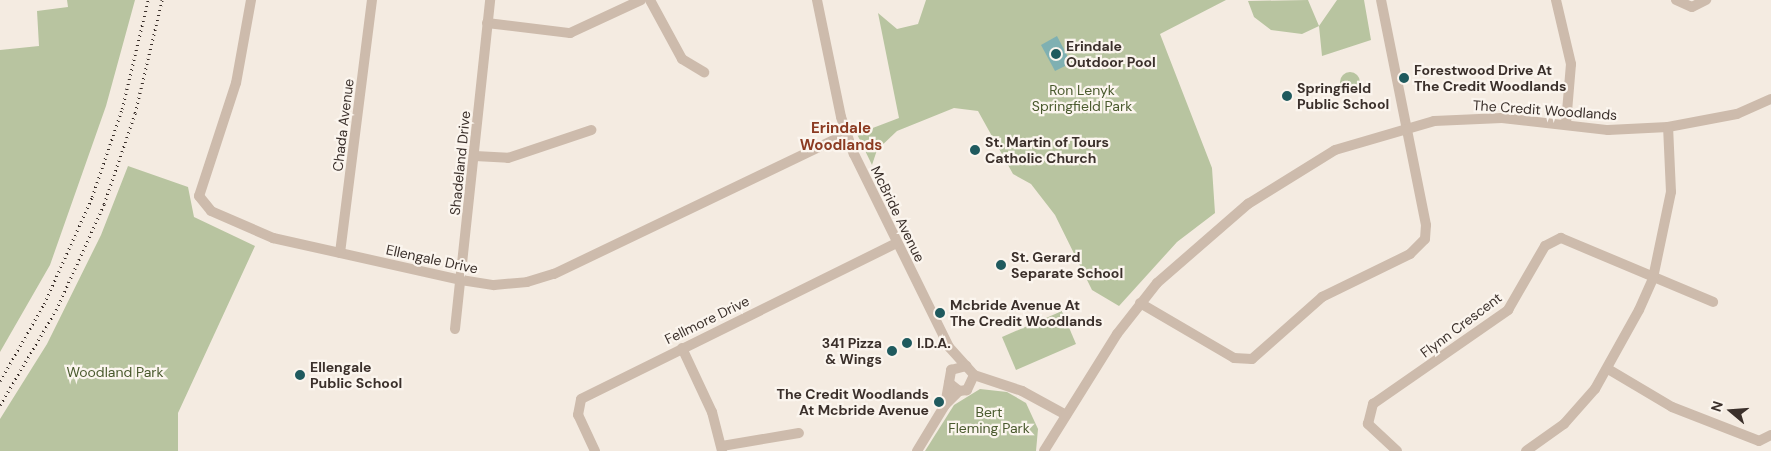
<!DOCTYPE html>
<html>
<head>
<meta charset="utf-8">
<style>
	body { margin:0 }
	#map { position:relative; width:1771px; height:451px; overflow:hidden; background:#f4ebe1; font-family:"DM Sans",sans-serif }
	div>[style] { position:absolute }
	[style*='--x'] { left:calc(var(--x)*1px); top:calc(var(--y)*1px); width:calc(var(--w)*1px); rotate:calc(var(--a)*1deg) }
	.green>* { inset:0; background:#b8c4a0 }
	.round { border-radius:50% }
	.water>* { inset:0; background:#7fb0b2 }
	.minor>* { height:10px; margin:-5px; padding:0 5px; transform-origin:5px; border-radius:5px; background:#cdbbac }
	.rail>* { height:2.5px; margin-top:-1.25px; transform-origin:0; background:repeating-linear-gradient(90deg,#3b302b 0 1px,transparent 0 5px) }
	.dots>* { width:14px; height:14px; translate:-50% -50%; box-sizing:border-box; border:2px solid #fbf5ee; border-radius:50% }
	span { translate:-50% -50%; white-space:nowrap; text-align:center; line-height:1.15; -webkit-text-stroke:4.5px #fbf5ee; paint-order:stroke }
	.poi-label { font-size:14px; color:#3b302b; font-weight:700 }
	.left { translate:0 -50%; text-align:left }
	.right { translate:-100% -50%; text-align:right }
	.park-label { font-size:14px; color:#4a5a2e }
	.street-label { font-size:14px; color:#3b302b }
	.neighbourhood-label { font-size:15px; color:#8c3b22; font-weight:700 }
	.north { position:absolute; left:1706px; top:386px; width:50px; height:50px; -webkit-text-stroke:4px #fbf5ee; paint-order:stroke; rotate:288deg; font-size:14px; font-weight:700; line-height:20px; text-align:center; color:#3b302b }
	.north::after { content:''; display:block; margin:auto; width:18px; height:22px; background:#3b302b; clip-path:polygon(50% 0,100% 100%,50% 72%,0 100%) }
</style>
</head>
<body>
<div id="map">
	<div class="green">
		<i style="clip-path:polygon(67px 0,135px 0,106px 106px,50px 265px,0 352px,0 50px,39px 46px,37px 11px,68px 7px)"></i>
		<i style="clip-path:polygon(926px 0,1226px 0,1160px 34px,1212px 168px,1215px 213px,1177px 242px,1119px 306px,1092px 290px,1055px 215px,1031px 184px,1013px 174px,978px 111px,954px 108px,897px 131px,877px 150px,872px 165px,857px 134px,899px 118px,878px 13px,897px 29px,918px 24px)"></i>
		<i style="clip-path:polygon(1308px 0,1319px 26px,1337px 0,1364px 0,1371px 40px,1322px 56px,1319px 26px,1302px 34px,1271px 30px,1254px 17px,1248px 1px)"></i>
		<i class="round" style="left:1340px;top:72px;width:20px;height:20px"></i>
		<i style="clip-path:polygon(128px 166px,188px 187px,194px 217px,255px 246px,178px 413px,178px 451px,0 451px,0 419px,47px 344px,101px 235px)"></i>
		<i style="clip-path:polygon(1062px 311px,1076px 344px,1016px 370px,1002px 337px)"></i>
		<i style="clip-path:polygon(980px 389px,1007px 392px,1026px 403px,1038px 429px,1036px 451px,925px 451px,954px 405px)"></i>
	</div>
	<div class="water">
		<i style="clip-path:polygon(1057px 36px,1071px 63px,1055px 71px,1041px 45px)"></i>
	</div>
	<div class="minor">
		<i style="--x:251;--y:0;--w:84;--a:100.2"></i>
		<i style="--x:236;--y:83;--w:119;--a:108.1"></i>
		<i style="--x:199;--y:196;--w:19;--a:51"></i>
		<i style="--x:211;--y:211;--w:68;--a:23.5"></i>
		<i style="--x:273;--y:238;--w:193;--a:12.6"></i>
		<i style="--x:461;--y:280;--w:33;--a:9"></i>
		<i style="--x:494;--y:285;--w:33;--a:-5"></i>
		<i style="--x:527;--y:282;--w:28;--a:-17"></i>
		<i style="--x:554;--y:274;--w:324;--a:-25.6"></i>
		<i style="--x:650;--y:0;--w:67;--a:61.5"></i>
		<i style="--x:682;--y:59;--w:26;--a:31"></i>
		<i style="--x:817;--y:0;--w:119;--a:78.4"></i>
		<i style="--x:841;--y:117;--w:39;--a:71"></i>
		<i style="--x:854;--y:154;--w:215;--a:63.8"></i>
		<i style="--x:949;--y:347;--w:38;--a:48"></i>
		<i style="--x:974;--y:375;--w:17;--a:115"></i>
		<i style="--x:967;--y:390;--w:8;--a:173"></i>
		<i style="--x:959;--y:391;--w:13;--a:-141"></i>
		<i style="--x:1556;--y:0;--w:66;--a:76.8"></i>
		<i style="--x:1571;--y:64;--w:60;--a:94.8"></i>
		<i style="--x:1676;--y:0;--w:17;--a:24"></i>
		<i style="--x:1692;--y:7;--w:16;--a:-27"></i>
		<i style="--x:487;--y:23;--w:84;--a:6.9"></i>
		<i style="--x:570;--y:33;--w:78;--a:-24.9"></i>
		<i style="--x:475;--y:156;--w:33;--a:3"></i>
		<i style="--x:508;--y:158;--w:88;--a:-18.6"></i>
		<i style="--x:340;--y:253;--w:255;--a:-82.8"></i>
		<i style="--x:1140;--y:303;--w:109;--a:30.3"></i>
		<i style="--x:1234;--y:358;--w:18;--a:3"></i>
		<i style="--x:1252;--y:359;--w:94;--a:-41.5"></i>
		<i style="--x:1322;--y:297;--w:98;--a:-26"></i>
		<i style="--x:1410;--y:254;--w:21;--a:-45"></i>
		<i style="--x:1425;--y:239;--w:14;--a:-86"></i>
		<i style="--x:1426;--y:225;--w:229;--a:-101.3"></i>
		<i style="--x:455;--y:329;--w:331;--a:-83.9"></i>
		<i style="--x:682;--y:348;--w:71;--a:64.9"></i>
		<i style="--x:712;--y:412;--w:40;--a:75.6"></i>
		<i style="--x:1608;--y:369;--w:74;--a:30.7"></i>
		<i style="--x:1672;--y:407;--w:93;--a:21.3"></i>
		<i style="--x:1759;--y:441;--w:13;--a:-27"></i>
		<i style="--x:974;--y:375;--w:51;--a:18.4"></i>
		<i style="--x:1022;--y:391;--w:50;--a:28.6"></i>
		<i style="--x:945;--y:405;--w:36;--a:-80"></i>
		<i style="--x:951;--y:370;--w:16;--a:-15"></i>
		<i style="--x:722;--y:446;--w:78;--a:-9.6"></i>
		<i style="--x:595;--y:451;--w:40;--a:-115"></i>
		<i style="--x:578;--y:415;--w:16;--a:-79"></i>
		<i style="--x:581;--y:399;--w:352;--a:-26.3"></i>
		<i style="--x:917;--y:451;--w:54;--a:-58.7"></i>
		<i style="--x:945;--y:405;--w:20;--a:-45"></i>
		<i style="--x:1044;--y:451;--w:138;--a:-58"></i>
		<i style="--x:1117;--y:334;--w:65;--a:-51.9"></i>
		<i style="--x:1157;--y:283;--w:121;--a:-41"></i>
		<i style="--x:1248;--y:204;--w:102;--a:-31.8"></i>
		<i style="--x:1335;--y:150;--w:103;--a:-16.3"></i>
		<i style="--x:1434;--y:121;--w:68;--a:-2.5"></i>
		<i style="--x:1502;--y:118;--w:107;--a:6.5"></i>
		<i style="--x:1608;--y:130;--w:60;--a:-2.9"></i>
		<i style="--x:1668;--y:127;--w:70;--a:-10.7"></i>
		<i style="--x:1737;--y:114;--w:37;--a:-24"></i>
		<i style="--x:1397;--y:451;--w:40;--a:-137"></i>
		<i style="--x:1368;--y:424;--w:21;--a:-76"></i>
		<i style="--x:1373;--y:404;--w:165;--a:-34.8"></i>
		<i style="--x:1508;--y:310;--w:74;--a:-60"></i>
		<i style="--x:1545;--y:246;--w:18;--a:-27"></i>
		<i style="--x:1561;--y:238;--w:165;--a:22.8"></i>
		<i style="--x:1526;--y:451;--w:47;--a:-35.4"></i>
		<i style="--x:1564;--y:424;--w:47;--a:-48.5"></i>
		<i style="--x:1595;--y:389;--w:90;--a:-60.9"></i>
		<i style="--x:1639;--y:310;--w:35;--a:-66"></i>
		<i style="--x:1653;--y:278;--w:88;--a:-78.2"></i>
		<i style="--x:1671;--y:192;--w:65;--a:-92.6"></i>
	</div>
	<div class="rail">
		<i style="--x:0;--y:381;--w:89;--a:-60.3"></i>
		<i style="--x:44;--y:304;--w:117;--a:-65.8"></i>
		<i style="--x:92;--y:197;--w:93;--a:-71.2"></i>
		<i style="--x:122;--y:109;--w:112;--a:-76.6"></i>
		<i style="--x:0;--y:405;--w:110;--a:-59.5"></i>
		<i style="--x:56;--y:310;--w:116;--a:-65.6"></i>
		<i style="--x:104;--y:204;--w:96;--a:-71.2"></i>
		<i style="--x:135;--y:113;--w:116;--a:-76.6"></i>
	</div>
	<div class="dots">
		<i style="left:1056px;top:54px;background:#1f5a5e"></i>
		<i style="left:1404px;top:78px;background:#1f5a5e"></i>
		<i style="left:1287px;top:96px;background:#1f5a5e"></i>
		<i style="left:975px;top:150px;background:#1f5a5e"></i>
		<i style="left:1001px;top:265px;background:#1f5a5e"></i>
		<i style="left:940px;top:313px;background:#1f5a5e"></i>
		<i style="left:907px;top:343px;background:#1f5a5e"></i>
		<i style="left:892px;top:351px;background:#1f5a5e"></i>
		<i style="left:300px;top:375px;background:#1f5a5e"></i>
		<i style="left:939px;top:402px;background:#1f5a5e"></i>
	</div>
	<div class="poi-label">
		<span class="left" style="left:1066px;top:54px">Erindale<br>Outdoor Pool</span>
		<span class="left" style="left:1414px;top:78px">Forestwood Drive At<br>The Credit Woodlands</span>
		<span class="left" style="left:1297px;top:96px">Springfield<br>Public School</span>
		<span class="left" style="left:985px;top:150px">St. Martin of Tours<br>Catholic Church</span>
		<span class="left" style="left:1011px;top:265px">St. Gerard<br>Separate School</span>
		<span class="left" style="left:950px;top:313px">Mcbride Avenue At<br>The Credit Woodlands</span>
		<span class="right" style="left:882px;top:351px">341 Pizza<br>&amp; Wings</span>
		<span class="left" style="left:917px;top:343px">I.D.A.</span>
		<span class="left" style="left:310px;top:375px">Ellengale<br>Public School</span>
		<span class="right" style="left:929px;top:402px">The Credit Woodlands<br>At Mcbride Avenue</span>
	</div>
	<div class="park-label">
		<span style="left:1082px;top:98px">Ron Lenyk<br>Springfield Park</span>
		<span style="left:115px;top:372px">Woodland Park</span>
		<span style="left:989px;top:420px">Bert<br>Fleming Park</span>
	</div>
	<div class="street-label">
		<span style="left:1545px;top:110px;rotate:4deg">The Credit Woodlands</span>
		<span style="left:343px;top:125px;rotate:-83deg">Chada Avenue</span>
		<span style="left:460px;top:163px;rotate:-84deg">Shadeland Drive</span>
		<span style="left:898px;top:214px;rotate:64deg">McBride Avenue</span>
		<span style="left:432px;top:259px;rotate:12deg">Ellengale Drive</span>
		<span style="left:707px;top:320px;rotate:-26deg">Fellmore Drive</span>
		<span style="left:1461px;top:325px;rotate:-37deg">Flynn Crescent</span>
	</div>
	<div class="neighbourhood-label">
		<span style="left:841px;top:137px">Erindale<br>Woodlands</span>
	</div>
	<div class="north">N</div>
</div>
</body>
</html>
